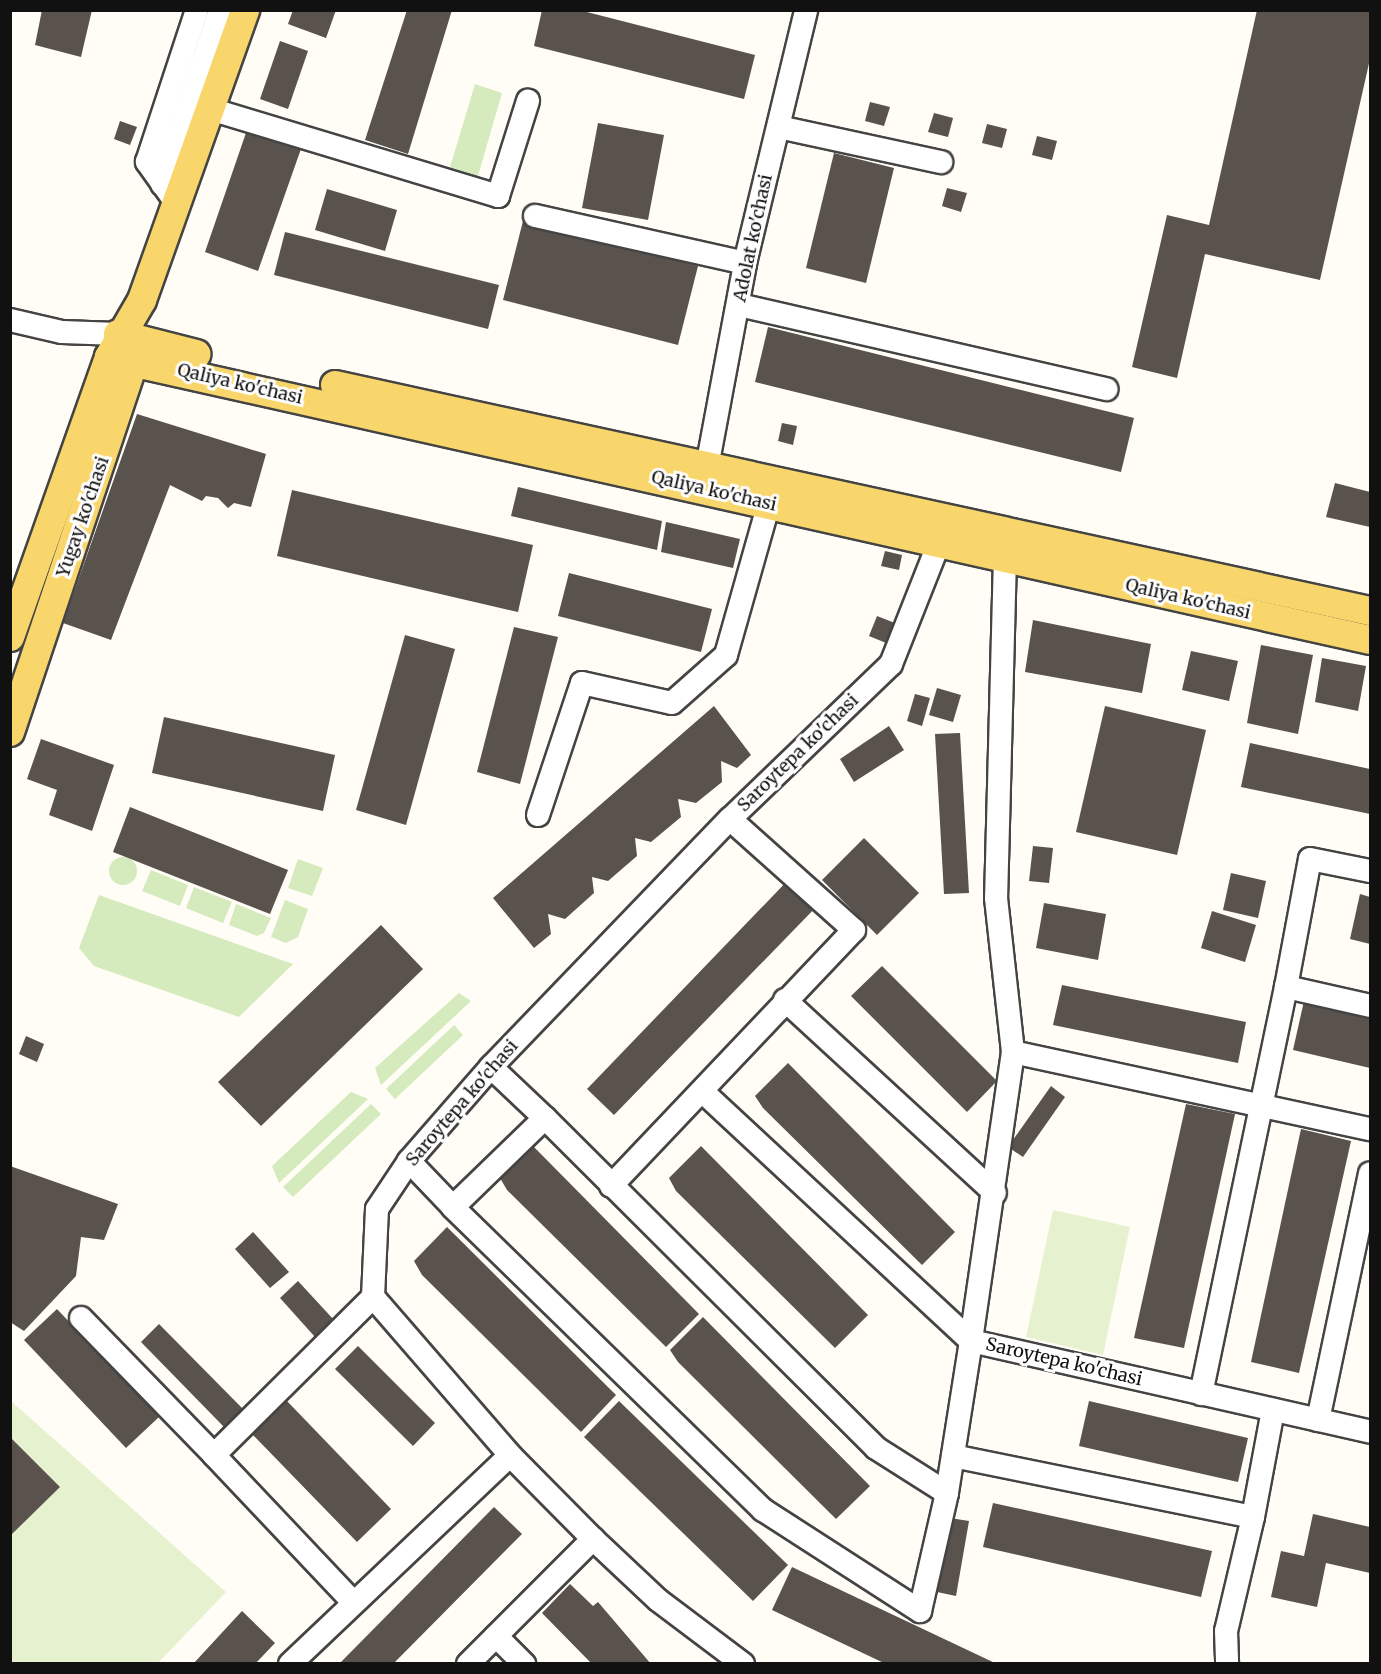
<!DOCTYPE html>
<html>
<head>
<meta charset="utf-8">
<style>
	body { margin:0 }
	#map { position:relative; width:1381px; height:1674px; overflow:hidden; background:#fffdf5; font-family:Merriweather,serif }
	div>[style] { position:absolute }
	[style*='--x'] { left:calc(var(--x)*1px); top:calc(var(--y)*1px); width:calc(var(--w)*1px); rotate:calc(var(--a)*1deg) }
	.green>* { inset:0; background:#d5ebbd }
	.round { border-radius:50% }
	.pitch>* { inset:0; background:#e6f2cf }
	.building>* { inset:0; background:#5a524d }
	.roads { filter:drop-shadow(2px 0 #444) drop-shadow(-2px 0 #444) drop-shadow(0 2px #444) drop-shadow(0 -2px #444) }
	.minor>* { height:22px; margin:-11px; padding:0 11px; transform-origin:11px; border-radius:11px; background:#fff }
	.major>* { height:28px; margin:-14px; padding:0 14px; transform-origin:14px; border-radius:14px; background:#f9d66b }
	span { translate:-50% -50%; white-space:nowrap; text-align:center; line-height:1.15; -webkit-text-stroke:6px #fff; paint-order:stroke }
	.street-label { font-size:18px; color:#111 }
	.frame { position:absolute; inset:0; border:12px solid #111; pointer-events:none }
</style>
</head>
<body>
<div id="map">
	<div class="green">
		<i style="clip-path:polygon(475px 84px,502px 93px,478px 176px,450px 167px)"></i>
		<i class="round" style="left:109px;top:857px;width:28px;height:28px"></i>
		<i style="clip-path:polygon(298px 859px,323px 868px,312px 896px,288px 888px)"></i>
		<i style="clip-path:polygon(151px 870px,188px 885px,180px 906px,142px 891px)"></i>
		<i style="clip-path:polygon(194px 887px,232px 902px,223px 923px,186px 908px)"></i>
		<i style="clip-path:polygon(99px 895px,293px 964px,239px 1017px,94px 966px,79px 948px)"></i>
		<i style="clip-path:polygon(285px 900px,308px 909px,298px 937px,286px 943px,271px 937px)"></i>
		<i style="clip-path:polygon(236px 904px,271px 918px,264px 933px,257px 936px,229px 925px)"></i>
		<i style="clip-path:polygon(459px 993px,471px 1001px,381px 1085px,375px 1068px)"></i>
		<i style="clip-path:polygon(454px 1025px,463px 1035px,395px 1099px,386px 1089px)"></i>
		<i style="clip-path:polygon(351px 1092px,368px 1099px,279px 1183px,272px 1166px)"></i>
		<i style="clip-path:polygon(371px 1104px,381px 1114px,293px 1197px,283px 1187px)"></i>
	</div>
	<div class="pitch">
		<i style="clip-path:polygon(1053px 1210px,1130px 1227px,1103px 1355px,1026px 1337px)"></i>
		<i style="clip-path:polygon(10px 1400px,226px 1592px,158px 1663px,11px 1663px)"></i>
	</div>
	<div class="building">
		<i style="clip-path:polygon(42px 10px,92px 10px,81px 57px,35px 45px)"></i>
		<i style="clip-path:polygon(293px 10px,336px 10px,326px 38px,288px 24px)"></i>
		<i style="clip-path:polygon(407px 10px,452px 10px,408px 154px,365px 140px)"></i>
		<i style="clip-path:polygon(542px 10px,579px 10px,755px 55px,744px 99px,534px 46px)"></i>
		<i style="clip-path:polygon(1257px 10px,1370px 10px,1370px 59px,1320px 280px,1205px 254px,1177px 378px,1132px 367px,1167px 215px,1209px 225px)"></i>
		<i style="clip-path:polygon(280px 41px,308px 51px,288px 109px,260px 99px)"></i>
		<i style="clip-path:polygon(870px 102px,890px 107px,884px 126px,865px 121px)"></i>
		<i style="clip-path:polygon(934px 113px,953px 118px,948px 137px,928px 132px)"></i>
		<i style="clip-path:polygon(120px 121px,137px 127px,130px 145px,114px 139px)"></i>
		<i style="clip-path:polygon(598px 123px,664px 135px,648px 220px,582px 208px)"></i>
		<i style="clip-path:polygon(987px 124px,1007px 129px,1002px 148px,982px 143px)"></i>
		<i style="clip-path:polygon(248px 127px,302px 146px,258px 271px,205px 252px)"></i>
		<i style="clip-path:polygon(1037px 136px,1057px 141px,1052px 160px,1032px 155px)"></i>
		<i style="clip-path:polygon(834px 153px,894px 168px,866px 283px,806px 268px)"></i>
		<i style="clip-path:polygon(947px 188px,967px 193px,961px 212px,942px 206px)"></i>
		<i style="clip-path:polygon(327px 189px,397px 210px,385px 251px,315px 230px)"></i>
		<i style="clip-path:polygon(523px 221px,698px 266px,678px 345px,503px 300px)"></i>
		<i style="clip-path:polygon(285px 232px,499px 285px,488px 329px,274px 275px)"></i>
		<i style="clip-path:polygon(768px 327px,1134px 418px,1121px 472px,755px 382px)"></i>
		<i style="clip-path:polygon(137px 414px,266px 454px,251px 507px,234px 503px,228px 508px,218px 498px,206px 496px,202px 501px,170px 485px,111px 640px,63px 623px)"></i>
		<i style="clip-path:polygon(782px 423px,797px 426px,793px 445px,778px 441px)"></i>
		<i style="clip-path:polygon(1335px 483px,1370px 492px,1370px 527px,1326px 517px)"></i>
		<i style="clip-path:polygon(518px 487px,662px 521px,657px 550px,511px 516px)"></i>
		<i style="clip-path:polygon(292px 490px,533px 545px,518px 612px,277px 556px)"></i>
		<i style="clip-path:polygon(666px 522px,740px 539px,733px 568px,661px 552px)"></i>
		<i style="clip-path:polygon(885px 551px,902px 555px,899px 570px,881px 566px)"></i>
		<i style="clip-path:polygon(569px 573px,712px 609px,701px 652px,558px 616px)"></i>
		<i style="clip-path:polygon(877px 616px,900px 625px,891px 645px,869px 636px)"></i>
		<i style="clip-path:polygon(1033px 620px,1151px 644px,1142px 693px,1025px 672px)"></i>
		<i style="clip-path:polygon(514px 627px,558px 637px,520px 784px,477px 772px)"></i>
		<i style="clip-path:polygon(405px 635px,455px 649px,406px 825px,356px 810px)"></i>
		<i style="clip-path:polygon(1261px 645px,1313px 655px,1298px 734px,1247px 723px)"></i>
		<i style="clip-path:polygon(1191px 651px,1238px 661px,1229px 701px,1182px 690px)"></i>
		<i style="clip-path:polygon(1322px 658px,1366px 666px,1358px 711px,1315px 702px)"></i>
		<i style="clip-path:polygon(937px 688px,961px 695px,953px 722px,929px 715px)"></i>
		<i style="clip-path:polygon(915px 694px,930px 698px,922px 726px,907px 721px)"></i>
		<i style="clip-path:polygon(714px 706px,751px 755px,737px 768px,721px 761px,722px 782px,696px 803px,678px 799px,681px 817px,651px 842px,635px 838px,637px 856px,608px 881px,592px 877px,594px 893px,565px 919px,548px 914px,551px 934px,534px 948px,493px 898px)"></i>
		<i style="clip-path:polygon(1105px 706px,1206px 730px,1177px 855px,1076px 832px)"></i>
		<i style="clip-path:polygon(164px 717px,335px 755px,323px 811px,152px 773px)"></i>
		<i style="clip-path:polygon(889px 726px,904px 750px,854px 782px,840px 759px)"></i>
		<i style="clip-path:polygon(960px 733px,969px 893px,944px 894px,935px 734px)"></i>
		<i style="clip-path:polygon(41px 739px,114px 765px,92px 831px,49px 815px,57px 790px,27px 779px)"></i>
		<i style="clip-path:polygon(1250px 743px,1370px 769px,1370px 814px,1241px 787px)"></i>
		<i style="clip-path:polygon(130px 807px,288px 870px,270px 914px,113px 852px)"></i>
		<i style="clip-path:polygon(864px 838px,919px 893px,877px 935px,822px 880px)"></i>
		<i style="clip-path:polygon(1033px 846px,1053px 848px,1049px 883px,1029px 881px)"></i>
		<i style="clip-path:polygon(1231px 873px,1266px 881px,1258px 918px,1223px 910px)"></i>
		<i style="clip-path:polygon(791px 877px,819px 904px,614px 1115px,587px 1089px)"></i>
		<i style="clip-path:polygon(1360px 894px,1370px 897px,1370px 944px,1350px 939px)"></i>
		<i style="clip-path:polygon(1044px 903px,1106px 914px,1098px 960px,1036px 948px)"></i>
		<i style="clip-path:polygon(1212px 911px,1256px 925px,1245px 962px,1201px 948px)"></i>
		<i style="clip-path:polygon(381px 925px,423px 969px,261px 1126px,218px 1082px)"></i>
		<i style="clip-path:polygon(882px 966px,997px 1081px,967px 1112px,851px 996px)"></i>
		<i style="clip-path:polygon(1062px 985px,1246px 1022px,1238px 1063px,1053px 1025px)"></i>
		<i style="clip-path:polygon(1304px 1001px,1370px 1017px,1370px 1068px,1293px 1050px)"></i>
		<i style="clip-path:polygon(26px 1036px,44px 1044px,37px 1062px,19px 1054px)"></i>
		<i style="clip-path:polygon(788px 1063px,955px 1232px,922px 1265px,763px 1108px,755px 1096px)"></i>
		<i style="clip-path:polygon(1051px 1086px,1065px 1097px,1023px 1157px,1008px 1147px)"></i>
		<i style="clip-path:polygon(1186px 1104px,1235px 1114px,1184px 1348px,1134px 1338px)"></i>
		<i style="clip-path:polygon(1301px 1129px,1351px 1141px,1299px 1373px,1251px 1362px)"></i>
		<i style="clip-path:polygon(532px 1145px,699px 1314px,666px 1347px,507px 1190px,500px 1178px)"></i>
		<i style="clip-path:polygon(701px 1146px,868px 1315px,835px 1348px,676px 1191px,669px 1178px)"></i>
		<i style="clip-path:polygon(10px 1166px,118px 1204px,104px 1240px,81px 1237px,76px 1276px,24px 1331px,10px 1322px)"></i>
		<i style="clip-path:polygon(447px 1227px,616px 1395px,581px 1432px,422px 1275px,414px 1261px)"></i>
		<i style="clip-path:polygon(253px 1232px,289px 1272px,270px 1288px,235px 1249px)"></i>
		<i style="clip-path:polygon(298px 1281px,334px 1320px,315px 1337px,280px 1298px)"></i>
		<i style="clip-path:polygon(57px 1309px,159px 1417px,126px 1448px,24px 1340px)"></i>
		<i style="clip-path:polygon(703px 1317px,870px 1486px,836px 1519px,678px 1362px,670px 1350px)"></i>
		<i style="clip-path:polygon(159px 1324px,243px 1409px,224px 1427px,141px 1342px)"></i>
		<i style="clip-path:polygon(358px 1346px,435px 1423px,413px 1446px,335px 1369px)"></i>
		<i style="clip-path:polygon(286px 1400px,391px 1509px,357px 1542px,251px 1433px)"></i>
		<i style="clip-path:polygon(619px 1401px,788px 1565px,753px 1601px,584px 1437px)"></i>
		<i style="clip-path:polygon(1089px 1401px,1248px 1438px,1238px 1482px,1079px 1446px)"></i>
		<i style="clip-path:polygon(10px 1437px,60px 1487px,10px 1536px)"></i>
		<i style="clip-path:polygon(993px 1503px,1212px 1551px,1201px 1597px,983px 1547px)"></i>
		<i style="clip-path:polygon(494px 1507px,522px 1534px,393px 1664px,339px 1664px)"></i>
		<i style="clip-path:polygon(1313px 1514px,1370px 1527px,1370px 1573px,1326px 1563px,1317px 1607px,1271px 1597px,1281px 1551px,1304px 1556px)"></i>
		<i style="clip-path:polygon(950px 1518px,969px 1521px,956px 1596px,937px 1592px)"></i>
		<i style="clip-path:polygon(792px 1567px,997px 1664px,886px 1664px,772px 1610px)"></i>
		<i style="clip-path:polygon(570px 1584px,593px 1606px,598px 1602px,651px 1664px,592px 1664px,542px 1613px)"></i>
		<i style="clip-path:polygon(242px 1611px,275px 1643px,255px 1664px,193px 1664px)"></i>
	</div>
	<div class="roads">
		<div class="minor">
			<i style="--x:210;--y:109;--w:301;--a:16.8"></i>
			<i style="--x:498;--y:196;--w:100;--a:-72.5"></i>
			<i style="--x:779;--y:127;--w:166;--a:12.2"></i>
			<i style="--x:162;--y:184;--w:183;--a:-71.6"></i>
			<i style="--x:177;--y:204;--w:52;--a:-125.5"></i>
			<i style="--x:147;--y:162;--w:160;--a:-71.8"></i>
			<i style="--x:535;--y:216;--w:215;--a:12.6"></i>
			<i style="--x:739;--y:305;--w:377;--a:12.9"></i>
			<i style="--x:10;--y:320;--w:53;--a:13"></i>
			<i style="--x:62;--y:332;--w:56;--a:2"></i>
			<i style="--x:707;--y:467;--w:208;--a:-79.4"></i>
			<i style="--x:745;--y:263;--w:260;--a:-76.4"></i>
			<i style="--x:1005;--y:557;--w:341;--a:91.5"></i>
			<i style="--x:996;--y:898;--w:155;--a:83.7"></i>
			<i style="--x:1013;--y:1052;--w:365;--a:12.2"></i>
			<i style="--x:538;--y:815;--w:139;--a:-71.6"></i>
			<i style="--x:582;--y:683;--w:92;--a:12.5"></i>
			<i style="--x:672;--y:703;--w:72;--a:-41.6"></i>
			<i style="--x:726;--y:655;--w:158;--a:-74.2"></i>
			<i style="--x:1286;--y:987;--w:130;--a:-79.4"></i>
			<i style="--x:1310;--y:859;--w:61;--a:11.3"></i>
			<i style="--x:785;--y:1000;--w:285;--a:42.6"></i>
			<i style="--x:1013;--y:1052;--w:292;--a:98.3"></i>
			<i style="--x:971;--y:1341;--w:409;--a:12.8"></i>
			<i style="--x:491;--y:1067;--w:74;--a:43.4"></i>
			<i style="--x:703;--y:1092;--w:366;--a:42.9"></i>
			<i style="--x:971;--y:1341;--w:154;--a:99"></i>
			<i style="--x:947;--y:1493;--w:121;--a:102.9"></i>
			<i style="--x:920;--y:1611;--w:187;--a:-147.2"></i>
			<i style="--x:763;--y:1510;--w:433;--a:-135.7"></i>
			<i style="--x:453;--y:1207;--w:128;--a:-44.1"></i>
			<i style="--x:545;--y:1118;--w:467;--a:44.9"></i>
			<i style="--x:876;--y:1448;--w:84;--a:32.4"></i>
			<i style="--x:409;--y:1161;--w:64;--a:46.3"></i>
			<i style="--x:611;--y:1186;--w:353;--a:-46.5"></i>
			<i style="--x:854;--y:930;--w:166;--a:-138.2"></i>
			<i style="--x:81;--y:1318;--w:191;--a:45.8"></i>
			<i style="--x:1201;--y:1394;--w:416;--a:-78.2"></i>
			<i style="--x:1286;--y:987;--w:86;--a:12.7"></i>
			<i style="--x:1318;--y:1420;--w:252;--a:-78.1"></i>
			<i style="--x:953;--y:1456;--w:306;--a:11.5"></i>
			<i style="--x:1253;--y:1517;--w:117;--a:103.3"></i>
			<i style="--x:1226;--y:1631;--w:33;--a:88"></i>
			<i style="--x:1253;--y:1517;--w:109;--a:-79.4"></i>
			<i style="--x:353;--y:1602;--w:202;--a:-133.4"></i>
			<i style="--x:214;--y:1455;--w:224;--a:-44.8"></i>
			<i style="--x:496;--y:1636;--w:40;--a:45"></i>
			<i style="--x:290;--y:1664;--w:303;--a:-43.5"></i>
			<i style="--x:468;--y:1664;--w:177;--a:-45"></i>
			<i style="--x:743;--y:1664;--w:106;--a:-143"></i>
			<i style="--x:658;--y:1600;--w:89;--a:-136.8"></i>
			<i style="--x:593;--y:1539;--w:118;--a:-134.7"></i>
			<i style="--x:510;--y:1455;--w:209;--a:-130.9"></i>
			<i style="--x:373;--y:1297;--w:88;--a:-87.4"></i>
			<i style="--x:377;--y:1209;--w:58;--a:-56.3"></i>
			<i style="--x:409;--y:1161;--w:125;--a:-48.9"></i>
			<i style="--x:491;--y:1067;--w:344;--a:-46.1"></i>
			<i style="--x:730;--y:819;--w:223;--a:-43.9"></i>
			<i style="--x:891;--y:664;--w:144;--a:-68.4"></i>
		</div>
		<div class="major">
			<i style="--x:118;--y:334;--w:81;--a:14.4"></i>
			<i style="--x:109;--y:357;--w:1292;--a:12.65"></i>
			<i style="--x:335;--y:385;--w:1059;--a:12.32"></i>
			<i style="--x:10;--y:637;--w:297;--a:-70.5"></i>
			<i style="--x:109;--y:357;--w:66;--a:-59.9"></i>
			<i style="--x:142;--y:300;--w:308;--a:-70.4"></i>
			<i style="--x:10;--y:732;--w:406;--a:-71.5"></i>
		</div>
	</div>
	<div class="street-label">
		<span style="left:753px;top:238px;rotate:-78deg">Adolat ko'chasi</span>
		<span style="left:240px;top:384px;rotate:13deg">Qaliya ko'chasi</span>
		<span style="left:714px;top:491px;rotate:13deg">Qaliya ko'chasi</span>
		<span style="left:83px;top:517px;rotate:-71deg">Yugay ko'chasi</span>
		<span style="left:1188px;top:599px;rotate:13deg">Qaliya ko'chasi</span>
		<span style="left:798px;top:753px;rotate:-44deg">Saroytepa ko'chasi</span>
		<span style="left:462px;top:1103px;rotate:-49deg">Saroytepa ko'chasi</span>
		<span style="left:1064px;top:1362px;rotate:13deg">Saroytepa ko'chasi</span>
	</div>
	<div class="frame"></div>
</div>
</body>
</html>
